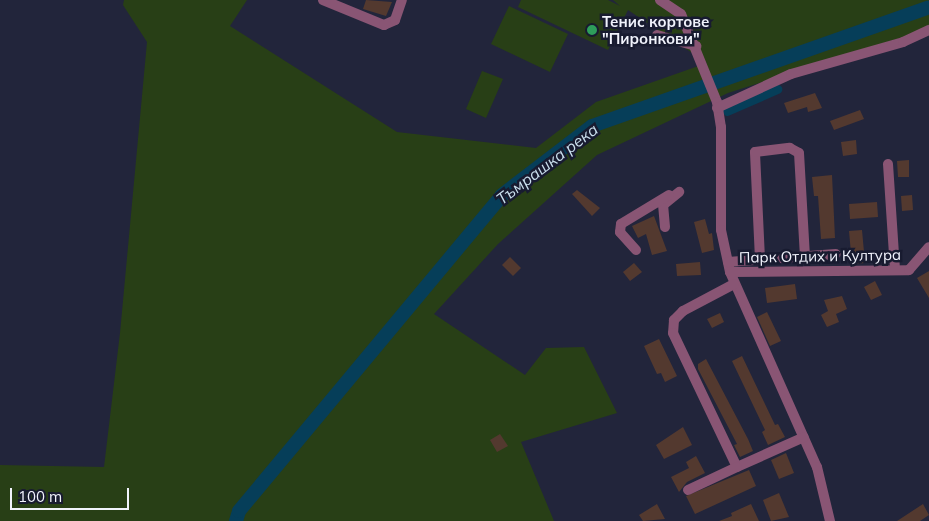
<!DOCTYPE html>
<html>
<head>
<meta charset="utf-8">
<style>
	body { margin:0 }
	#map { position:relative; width:929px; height:521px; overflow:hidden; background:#22253b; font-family:Mulish,sans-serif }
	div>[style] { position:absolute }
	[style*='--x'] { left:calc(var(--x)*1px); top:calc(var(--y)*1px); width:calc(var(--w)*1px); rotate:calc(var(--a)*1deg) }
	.green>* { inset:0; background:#283f16 }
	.canal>* { height:9px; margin:-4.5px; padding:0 4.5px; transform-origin:4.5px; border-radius:4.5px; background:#063e59 }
	.river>* { height:14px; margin:-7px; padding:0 7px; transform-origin:7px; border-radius:7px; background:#063e59 }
	.building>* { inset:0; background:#53392f }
	.minor>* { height:10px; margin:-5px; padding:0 5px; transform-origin:5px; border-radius:5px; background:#895574 }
	.dots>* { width:14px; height:14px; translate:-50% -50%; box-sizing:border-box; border:2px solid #181b30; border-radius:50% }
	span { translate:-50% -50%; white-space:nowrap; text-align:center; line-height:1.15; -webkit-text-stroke:5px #181b30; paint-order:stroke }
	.poi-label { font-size:15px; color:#f1f3fc; font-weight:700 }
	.left { translate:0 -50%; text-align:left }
	.street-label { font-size:15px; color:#f1f3fc }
	.water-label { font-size:16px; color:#cbe0ee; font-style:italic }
	.scale { position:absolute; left:10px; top:488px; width:119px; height:22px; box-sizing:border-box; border:2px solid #f1f3fc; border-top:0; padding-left:6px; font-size:15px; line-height:18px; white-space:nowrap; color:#f1f3fc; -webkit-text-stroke:4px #181b30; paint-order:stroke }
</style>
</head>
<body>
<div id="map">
	<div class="green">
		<i style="clip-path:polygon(124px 0,247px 0,230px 26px,397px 132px,536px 148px,596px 102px,707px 63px,628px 10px,608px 50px,518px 7px,521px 0,608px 0,620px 6px,613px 0,929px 0,929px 29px,728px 93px,597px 155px,498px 244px,434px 314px,525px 375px,546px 348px,584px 347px,617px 413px,521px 442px,554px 521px,0 521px,0 465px,104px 467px,120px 333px,147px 42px,123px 5px)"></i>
		<i style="clip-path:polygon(509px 6px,568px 34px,550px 72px,491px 44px)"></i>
		<i style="clip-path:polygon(482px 71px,503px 79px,486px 118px,466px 109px)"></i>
	</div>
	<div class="canal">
		<i style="--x:727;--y:111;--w:55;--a:-23.7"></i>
	</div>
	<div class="river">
		<i style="--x:236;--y:521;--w:10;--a:-73"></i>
		<i style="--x:239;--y:511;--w:411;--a:-50.2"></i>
		<i style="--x:502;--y:195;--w:113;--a:-37.5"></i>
		<i style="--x:592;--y:126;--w:357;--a:-19.4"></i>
	</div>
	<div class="building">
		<i style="clip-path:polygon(366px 0,392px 2px,386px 16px,363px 9px)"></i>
		<i style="clip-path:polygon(815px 93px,822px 108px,808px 112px,807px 107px,788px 113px,784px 103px)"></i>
		<i style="clip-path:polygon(860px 110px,864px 119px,834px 130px,830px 121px)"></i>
		<i style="clip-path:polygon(856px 140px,857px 154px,843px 156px,841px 142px)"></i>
		<i style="clip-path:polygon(909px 160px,909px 177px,898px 177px,897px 161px)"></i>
		<i style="clip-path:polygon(832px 175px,835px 238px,821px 239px,818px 196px,814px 196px,812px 177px)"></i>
		<i style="clip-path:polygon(577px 190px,600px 208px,592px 216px,572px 194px)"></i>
		<i style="clip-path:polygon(912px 195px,913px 210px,902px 211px,901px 196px)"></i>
		<i style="clip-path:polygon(877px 202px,878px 217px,850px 219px,849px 204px)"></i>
		<i style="clip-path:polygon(654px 216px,667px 251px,652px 255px,646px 234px,638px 238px,632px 226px)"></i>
		<i style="clip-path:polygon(705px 219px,709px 234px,712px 233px,714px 250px,702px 253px,694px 222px)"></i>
		<i style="clip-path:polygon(862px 230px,865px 263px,852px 264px,849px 231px)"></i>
		<i style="clip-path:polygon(510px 257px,521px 268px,513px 276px,502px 265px)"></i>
		<i style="clip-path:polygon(700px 262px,701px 275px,677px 276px,676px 264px)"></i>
		<i style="clip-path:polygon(634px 263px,642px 272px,630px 281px,623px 272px)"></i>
		<i style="clip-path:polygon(929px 271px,929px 298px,917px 278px)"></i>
		<i style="clip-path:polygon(875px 281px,882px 295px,871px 300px,864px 287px)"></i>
		<i style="clip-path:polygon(795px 284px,797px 299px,767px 303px,765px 288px)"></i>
		<i style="clip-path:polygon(842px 296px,847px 309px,836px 314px,839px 322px,827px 327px,821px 315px,828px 311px,824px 300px)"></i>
		<i style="clip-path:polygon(767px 312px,781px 341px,770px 346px,757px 317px)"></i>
		<i style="clip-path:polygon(720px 313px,724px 322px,712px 328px,707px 319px)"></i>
		<i style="clip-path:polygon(659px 339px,677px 376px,665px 382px,661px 373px,657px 374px,644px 346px)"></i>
		<i style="clip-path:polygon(742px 356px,775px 425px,778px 424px,785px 437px,768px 445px,762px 432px,765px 430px,732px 361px)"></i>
		<i style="clip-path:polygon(706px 359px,748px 439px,753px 451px,740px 457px,734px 445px,737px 444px,698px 369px,698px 364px)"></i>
		<i style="clip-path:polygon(683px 427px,692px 445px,664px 459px,656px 445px)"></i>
		<i style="clip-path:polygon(500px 434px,508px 446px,497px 452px,490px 440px)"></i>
		<i style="clip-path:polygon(786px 453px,794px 473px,779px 479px,771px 460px)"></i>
		<i style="clip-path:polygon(696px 456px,705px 473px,687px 482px,679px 492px,671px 477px,689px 468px,686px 462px)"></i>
		<i style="clip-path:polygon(749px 470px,756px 486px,695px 514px,686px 496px)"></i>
		<i style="clip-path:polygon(779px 493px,789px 517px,771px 521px,763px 500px)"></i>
		<i style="clip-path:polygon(657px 504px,665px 519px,643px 521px,639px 515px)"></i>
		<i style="clip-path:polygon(751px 504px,759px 521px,719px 521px,732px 516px,731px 513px)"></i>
		<i style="clip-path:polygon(923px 504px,929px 515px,920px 521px,897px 521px)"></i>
	</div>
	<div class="minor">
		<i style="--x:323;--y:0;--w:66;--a:22.3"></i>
		<i style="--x:384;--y:25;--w:12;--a:-24"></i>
		<i style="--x:395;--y:20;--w:21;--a:-71"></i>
		<i style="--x:660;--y:0;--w:25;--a:34"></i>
		<i style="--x:681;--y:14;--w:95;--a:67.8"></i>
		<i style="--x:717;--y:102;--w:25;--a:81"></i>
		<i style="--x:721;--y:127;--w:103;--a:90"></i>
		<i style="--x:721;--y:230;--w:43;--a:77.9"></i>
		<i style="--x:730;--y:272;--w:214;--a:66"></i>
		<i style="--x:817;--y:467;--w:56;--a:76.5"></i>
		<i style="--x:657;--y:35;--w:41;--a:15.8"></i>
		<i style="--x:717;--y:108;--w:81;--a:-24.7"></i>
		<i style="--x:791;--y:74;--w:116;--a:-15.9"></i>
		<i style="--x:903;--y:42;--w:29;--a:-25"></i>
		<i style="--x:888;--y:164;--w:106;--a:86.2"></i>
		<i style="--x:665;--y:227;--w:22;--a:-95"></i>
		<i style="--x:663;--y:205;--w:21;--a:-39"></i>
		<i style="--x:636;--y:250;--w:24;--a:-132"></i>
		<i style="--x:620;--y:232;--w:8;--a:-83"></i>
		<i style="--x:621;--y:224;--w:56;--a:-31.1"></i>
		<i style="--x:760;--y:259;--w:107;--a:-92.7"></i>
		<i style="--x:755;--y:152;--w:35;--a:-7"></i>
		<i style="--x:790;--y:148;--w:10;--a:29"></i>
		<i style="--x:799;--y:153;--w:103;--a:86.7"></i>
		<i style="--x:728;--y:262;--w:108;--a:-4.2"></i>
		<i style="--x:730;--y:272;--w:179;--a:-0.6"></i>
		<i style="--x:909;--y:270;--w:30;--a:-49"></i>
		<i style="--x:734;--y:284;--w:58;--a:152.1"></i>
		<i style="--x:683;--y:311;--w:13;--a:135"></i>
		<i style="--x:674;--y:320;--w:13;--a:94"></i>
		<i style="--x:673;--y:333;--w:148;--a:64.5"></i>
		<i style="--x:737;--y:467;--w:73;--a:-24.1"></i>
		<i style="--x:688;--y:490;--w:54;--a:-25.1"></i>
	</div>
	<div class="dots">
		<i style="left:592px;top:30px;background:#2e9e5b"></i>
	</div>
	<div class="poi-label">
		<span class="left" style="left:602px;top:30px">Тенис кортове<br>"Пиронкови"</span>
	</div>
	<div class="street-label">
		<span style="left:820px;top:256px;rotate:-1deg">Парк Отдих и Култура</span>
	</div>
	<div class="water-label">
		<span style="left:547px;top:164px;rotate:-37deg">Тъмрашка река</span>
	</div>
	<div class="scale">100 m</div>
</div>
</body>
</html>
